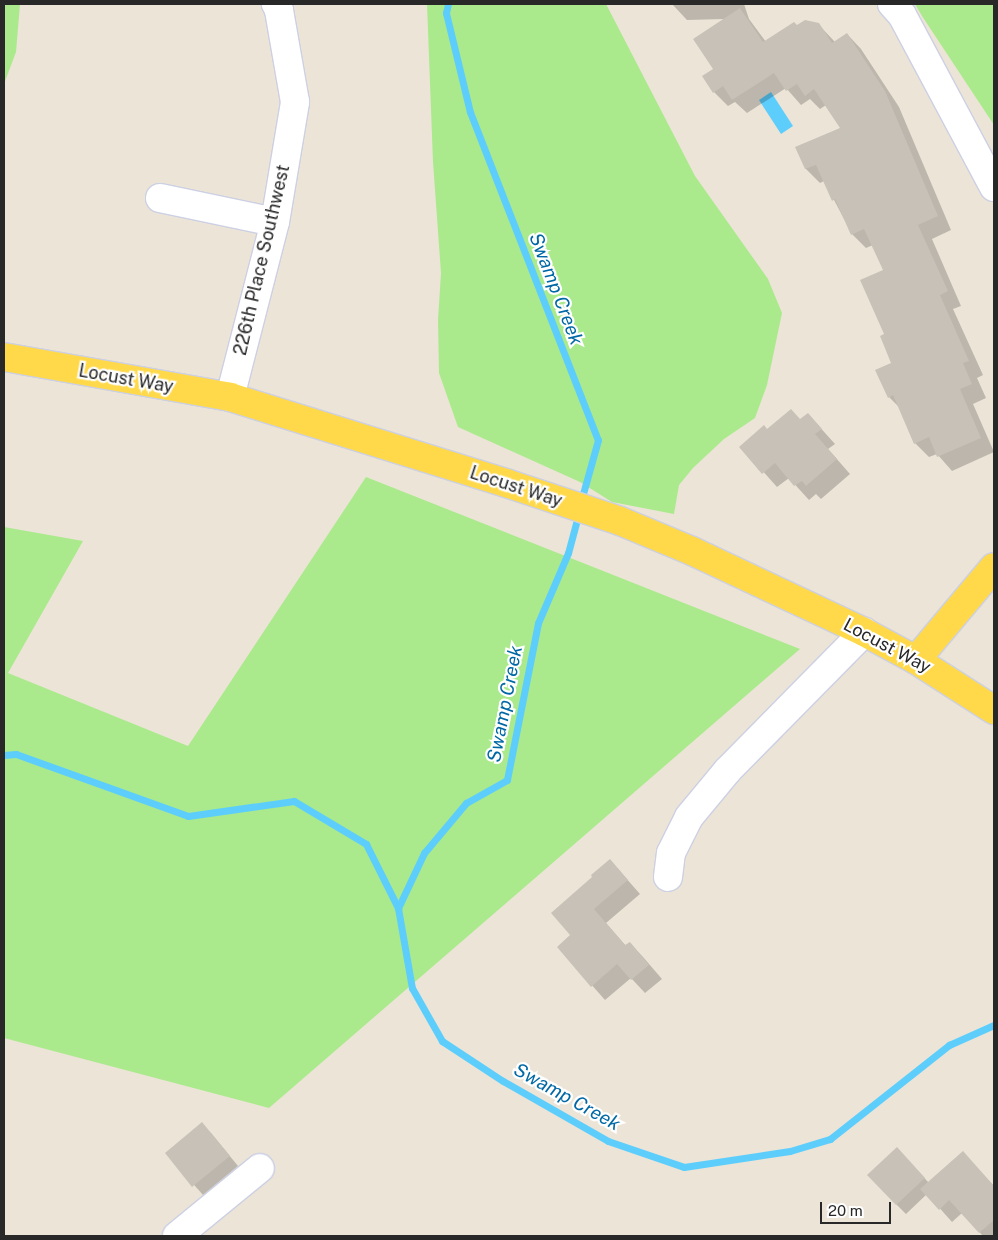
<!DOCTYPE html>
<html>
<head>
<meta charset="utf-8">
<style>
	body { margin:0 }
	#map { position:relative; width:998px; height:1240px; overflow:hidden; background:#ece4d7; font-family:"Public Sans",sans-serif }
	div>[style] { position:absolute }
	[style*='--x'] { left:calc(var(--x)*1px); top:calc(var(--y)*1px); width:calc(var(--w)*1px); rotate:calc(var(--a)*1deg) }
	.green>* { inset:0; background:#aaea8c }
	.water>* { inset:0; background:#5dcefc }
	.shadow>* { inset:0; background:#0003 }
	.stream>* { height:7px; margin:-3.5px; padding:0 3.5px; transform-origin:3.5px; border-radius:3.5px; background:#5dcefc }
	.building>* { inset:0; background:#c7c1b7 }
	.roads { filter:drop-shadow(1px 0 #ccd0e3) drop-shadow(-1px 0 #ccd0e3) drop-shadow(0 1px #ccd0e3) drop-shadow(0 -1px #ccd0e3) }
	.minor>* { height:28px; margin:-14px; padding:0 14px; transform-origin:14px; border-radius:14px; background:#fff }
	.major>* { height:28px; margin:-14px; padding:0 14px; transform-origin:14px; border-radius:14px; background:#ffd94a }
	span { translate:-50% -50%; white-space:nowrap; text-align:center; line-height:1.15; -webkit-text-stroke:4.5px #fff; paint-order:stroke }
	.street-label { font-size:18px; color:#282828 }
	.water-label { font-size:19px; color:#0068a4; font-style:italic }
	.frame { position:absolute; inset:0; border:5px solid #282828; pointer-events:none }
	.scale { position:absolute; left:820px; top:1202px; width:71px; height:22px; box-sizing:border-box; border:2px solid #282828; border-top:0; padding-left:6px; font-size:15px; line-height:18px; white-space:nowrap; color:#282828; -webkit-text-stroke:4px #fff; paint-order:stroke }
</style>
</head>
<body>
<div id="map">
	<div class="green">
		<i style="clip-path:polygon(4px 4px,20px 4px,16px 52px,4px 84px)"></i>
		<i style="clip-path:polygon(427px 4px,606px 4px,695px 176px,768px 279px,782px 313px,767px 385px,755px 418px,724px 439px,693px 468px,679px 485px,674px 514px,612px 502px,580px 482px,458px 427px,439px 373px,438px 320px,441px 273px,433px 162px)"></i>
		<i style="clip-path:polygon(915px 4px,994px 4px,994px 125px,922px 16px)"></i>
		<i style="clip-path:polygon(366px 477px,800px 649px,269px 1108px,4px 1038px,4px 527px,83px 541px,8px 673px,188px 746px)"></i>
	</div>
	<div class="water">
		<i style="clip-path:polygon(771px 92px,793px 126px,781px 134px,759px 100px)"></i>
	</div>
	<div class="shadow">
		<i style="clip-path:polygon(672px 4px,744px 4px,749px 19px,766px 42px,797px 27px,818px 24px,835px 42px,847px 34px,861px 49px,899px 107px,951px 230px,932px 239px,961px 306px,953px 309px,983px 375px,977px 378px,986px 398px,973px 404px,994px 452px,952px 471px,937px 454px,929px 457px,915px 443px,899px 407px,889px 397px,893px 363px,886px 335px,885px 271px,873px 245px,866px 248px,852px 234px,824px 181px,820px 183px,806px 169px,796px 148px,841px 128px,826px 105px,820px 109px,810px 99px,801px 105px,786px 88px,747px 113px,735px 102px,728px 106px,714px 92px,715px 69px,725px 19px,687px 20px)"></i>
		<i style="clip-path:polygon(808px 414px,835px 444px,828px 449px,850px 474px,821px 499px,816px 494px,809px 500px,789px 478px,777px 487px,741px 447px,768px 430px,801px 420px)"></i>
		<i style="clip-path:polygon(610px 860px,640px 894px,606px 923px,626px 946px,630px 943px,643px 957px,662px 979px,645px 993px,631px 978px,605px 1000px,558px 947px,572px 936px,594px 877px)"></i>
		<i style="clip-path:polygon(211px 1133px,238px 1166px,203px 1195px,166px 1153px)"></i>
		<i style="clip-path:polygon(963px 1153px,994px 1186px,994px 1236px,983px 1236px,962px 1213px,952px 1222px,927px 1194px,906px 1214px,896px 1204px,906px 1158px,929px 1183px)"></i>
	</div>
	<div class="stream">
		<i style="--x:448;--y:4;--w:9;--a:103"></i>
		<i style="--x:446;--y:13;--w:102;--a:76.4"></i>
		<i style="--x:470;--y:112;--w:352;--a:68.7"></i>
		<i style="--x:598;--y:440;--w:63;--a:105.6"></i>
		<i style="--x:579;--y:512;--w:42;--a:105"></i>
		<i style="--x:568;--y:553;--w:76;--a:113.2"></i>
		<i style="--x:538;--y:623;--w:160;--a:101.2"></i>
		<i style="--x:507;--y:780;--w:47;--a:150.7"></i>
		<i style="--x:466;--y:803;--w:65;--a:130"></i>
		<i style="--x:424;--y:853;--w:61;--a:115.3"></i>
		<i style="--x:398;--y:908;--w:81;--a:80.1"></i>
		<i style="--x:412;--y:988;--w:61;--a:60.5"></i>
		<i style="--x:442;--y:1041;--w:73;--a:33.3"></i>
		<i style="--x:503;--y:1081;--w:121;--a:29.7"></i>
		<i style="--x:608;--y:1141;--w:80;--a:18.9"></i>
		<i style="--x:684;--y:1167;--w:107;--a:-8.6"></i>
		<i style="--x:790;--y:1151;--w:42;--a:-16.7"></i>
		<i style="--x:830;--y:1139;--w:152;--a:-38.3"></i>
		<i style="--x:949;--y:1045;--w:49;--a:-24"></i>
		<i style="--x:4;--y:755;--w:12;--a:-5"></i>
		<i style="--x:16;--y:754;--w:183;--a:19.8"></i>
		<i style="--x:188;--y:816;--w:107;--a:-8.1"></i>
		<i style="--x:294;--y:801;--w:84;--a:30.8"></i>
		<i style="--x:366;--y:844;--w:72;--a:63.4"></i>
	</div>
	<div class="building">
		<i style="clip-path:polygon(740px 8px,763px 42px,794px 22px,797px 25px,805px 20px,819px 23px,832px 43px,847px 33px,885px 91px,938px 216px,918px 225px,948px 291px,940px 295px,969px 361px,963px 363px,972px 384px,960px 389px,981px 438px,937px 457px,929px 437px,914px 444px,893px 395px,888px 398px,875px 370px,891px 363px,880px 336px,884px 334px,860px 280px,883px 270px,864px 229px,851px 235px,835px 199px,832px 201px,816px 165px,805px 169px,795px 147px,840px 128px,814px 89px,805px 96px,797px 84px,786px 91px,774px 73px,732px 100px,723px 86px,713px 93px,702px 76px,713px 69px,693px 39px)"></i>
		<i style="clip-path:polygon(791px 409px,800px 419px,808px 413px,822px 429px,815px 434px,837px 459px,806px 486px,802px 481px,794px 486px,775px 463px,762px 474px,739px 447px,764px 425px,767px 429px)"></i>
		<i style="clip-path:polygon(610px 859px,628px 880px,594px 909px,625px 945px,630px 942px,649px 965px,631px 980px,617px 964px,591px 987px,557px 947px,570px 935px,551px 913px,592px 877px,591px 875px)"></i>
		<i style="clip-path:polygon(202px 1122px,230px 1156px,192px 1187px,165px 1153px)"></i>
		<i style="clip-path:polygon(897px 1147px,925px 1178px,896px 1205px,867px 1175px)"></i>
		<i style="clip-path:polygon(963px 1151px,994px 1186px,994px 1220px,979px 1233px,949px 1200px,939px 1210px,920px 1189px)"></i>
	</div>
	<div class="roads">
		<div class="minor">
			<i style="--x:892;--y:4;--w:15;--a:48"></i>
			<i style="--x:902;--y:15;--w:195;--a:61.9"></i>
			<i style="--x:160;--y:198;--w:117;--a:11.8"></i>
			<i style="--x:230;--y:397;--w:181;--a:-75.6"></i>
			<i style="--x:275;--y:222;--w:122;--a:-80.5"></i>
			<i style="--x:295;--y:102;--w:93;--a:-99.9"></i>
			<i style="--x:279;--y:10;--w:7;--a:-117"></i>
			<i style="--x:668;--y:877;--w:24;--a:-83"></i>
			<i style="--x:671;--y:853;--w:40;--a:-63.4"></i>
			<i style="--x:689;--y:817;--w:61;--a:-50.3"></i>
			<i style="--x:728;--y:770;--w:194;--a:-45.4"></i>
			<i style="--x:177;--y:1236;--w:107;--a:-39.3"></i>
		</div>
		<div class="major">
			<i style="--x:4;--y:357;--w:230;--a:10"></i>
			<i style="--x:230;--y:397;--w:289;--a:17.3"></i>
			<i style="--x:506;--y:483;--w:120;--a:18.4"></i>
			<i style="--x:620;--y:521;--w:78;--a:22.6"></i>
			<i style="--x:692;--y:551;--w:190;--a:25.2"></i>
			<i style="--x:864;--y:632;--w:59;--a:28.3"></i>
			<i style="--x:916;--y:660;--w:93;--a:32.7"></i>
			<i style="--x:916;--y:660;--w:121;--a:-50"></i>
		</div>
	</div>
	<div class="street-label">
		<span style="left:262px;top:260px;rotate:-77deg">226th Place Southwest</span>
		<span style="left:126px;top:379px;rotate:10deg">Locust Way</span>
		<span style="left:516px;top:487px;rotate:18deg">Locust Way</span>
		<span style="left:887px;top:646px;rotate:28deg">Locust Way</span>
	</div>
	<div class="water-label">
		<span style="left:556px;top:289px;rotate:69deg">Swamp Creek</span>
		<span style="left:505px;top:704px;rotate:-79deg">Swamp Creek</span>
		<span style="left:567px;top:1097px;rotate:29deg">Swamp Creek</span>
	</div>
	<div class="frame"></div>
	<div class="scale">20 m</div>
</div>
</body>
</html>
